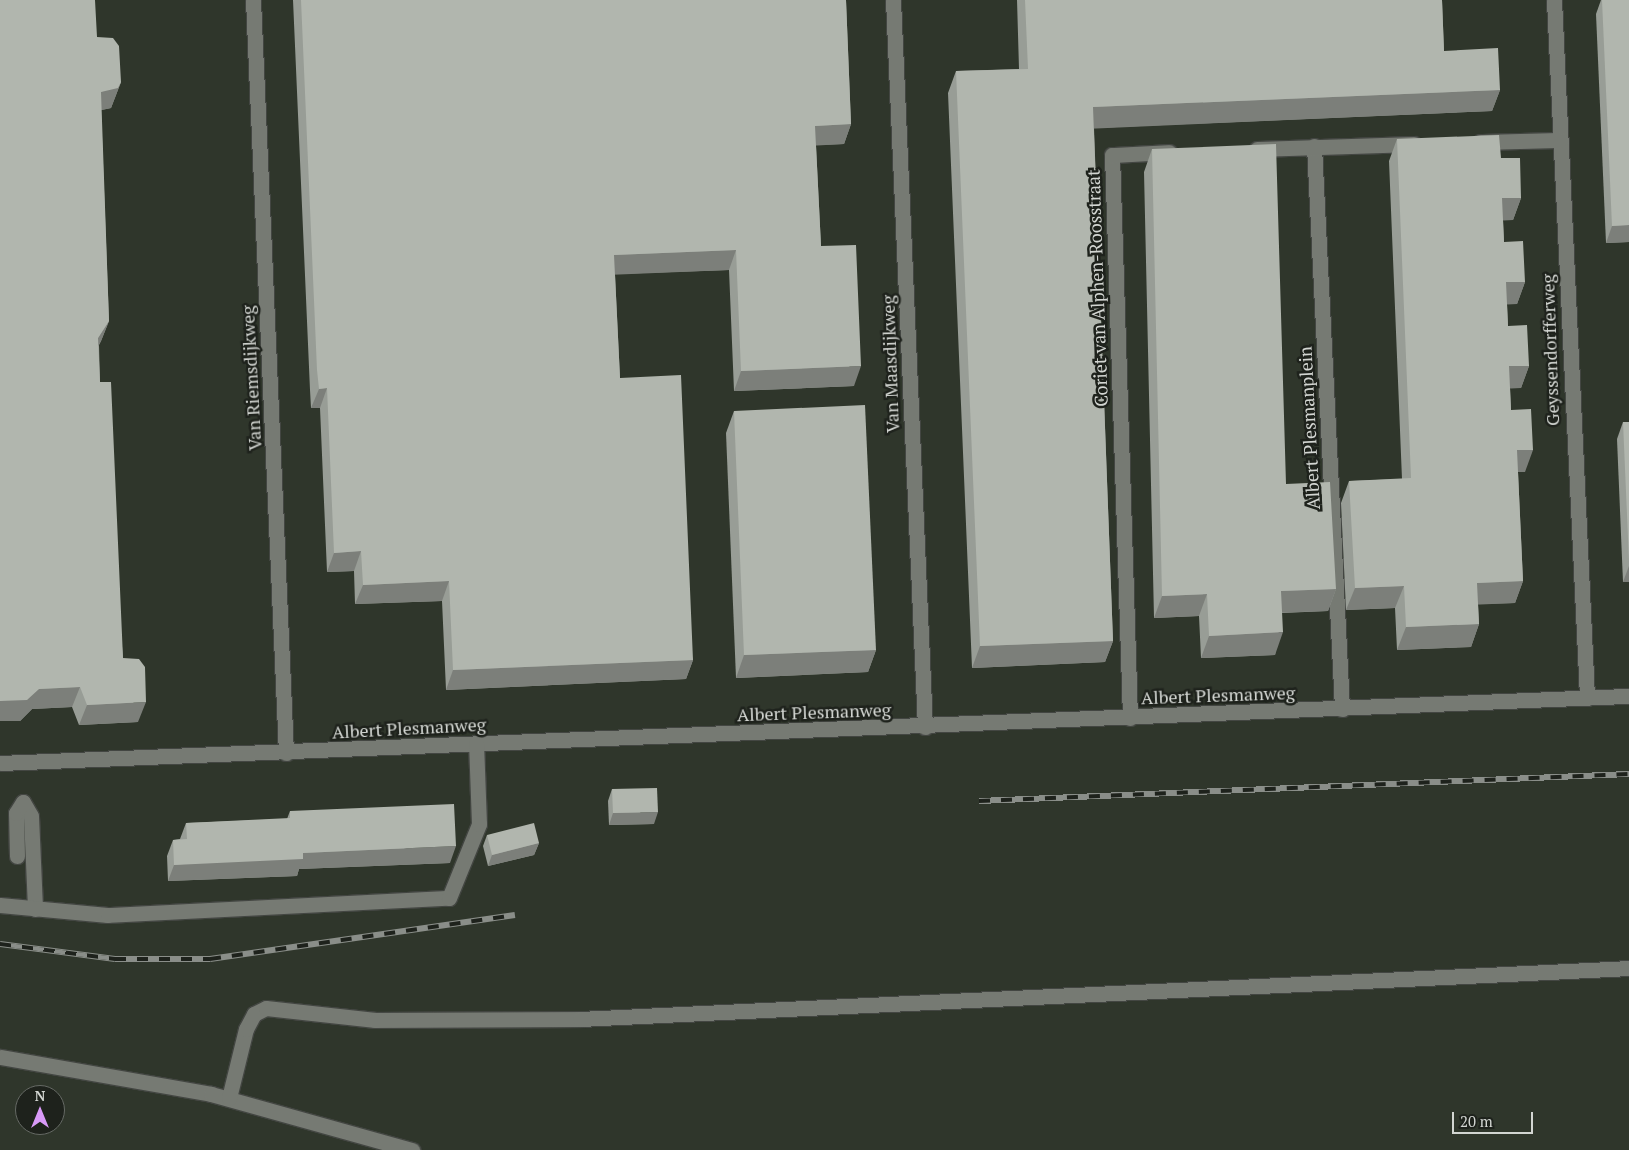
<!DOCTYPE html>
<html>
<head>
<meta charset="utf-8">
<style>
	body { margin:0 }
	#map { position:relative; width:1629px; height:1150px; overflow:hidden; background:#282c26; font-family:"PT Serif",serif }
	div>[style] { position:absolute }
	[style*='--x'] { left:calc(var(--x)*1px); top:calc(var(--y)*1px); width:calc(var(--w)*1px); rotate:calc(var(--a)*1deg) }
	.built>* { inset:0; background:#2f362b }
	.roads { filter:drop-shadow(1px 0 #434642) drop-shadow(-1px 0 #434642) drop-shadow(0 1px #434642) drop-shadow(0 -1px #434642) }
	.minor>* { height:15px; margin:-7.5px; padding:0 7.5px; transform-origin:7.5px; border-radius:7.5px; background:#767a73 }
	.rail>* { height:5.5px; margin-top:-2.75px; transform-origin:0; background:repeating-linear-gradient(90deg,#1e221c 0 11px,#8a8e89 0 22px); box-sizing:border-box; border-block:1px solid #8a8e89 }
	.wall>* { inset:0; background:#989d96 }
	.shaded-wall>* { inset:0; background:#7c7f7a }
	.building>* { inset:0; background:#b1b6ae }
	span { translate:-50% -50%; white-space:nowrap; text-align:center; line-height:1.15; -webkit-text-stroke:5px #1e221c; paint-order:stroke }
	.street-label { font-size:18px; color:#d3d6d2 }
	.north { position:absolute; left:15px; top:1085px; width:50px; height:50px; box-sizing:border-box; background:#1e221c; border:1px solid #666a65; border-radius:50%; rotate:0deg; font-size:14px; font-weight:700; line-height:20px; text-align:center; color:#d3d6d2 }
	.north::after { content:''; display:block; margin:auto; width:18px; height:22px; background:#d99af7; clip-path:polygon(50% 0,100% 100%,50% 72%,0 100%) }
	.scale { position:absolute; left:1452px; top:1112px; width:81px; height:22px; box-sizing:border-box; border:2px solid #d3d6d2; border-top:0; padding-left:6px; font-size:15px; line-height:18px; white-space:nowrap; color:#d3d6d2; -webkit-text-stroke:4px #1e221c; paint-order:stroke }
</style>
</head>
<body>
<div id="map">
	<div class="built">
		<i style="clip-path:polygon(evenodd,0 0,1629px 0,1629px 1150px,0 1150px,0 0,25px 1095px,55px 1095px,55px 1125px,25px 1125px,25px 1095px)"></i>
	</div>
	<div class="roads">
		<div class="minor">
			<i style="--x:253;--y:0;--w:754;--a:87.49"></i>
			<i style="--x:893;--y:0;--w:728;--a:87.48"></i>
			<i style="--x:1554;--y:0;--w:699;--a:87.29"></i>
			<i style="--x:1480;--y:142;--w:80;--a:-1.4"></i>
			<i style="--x:1314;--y:146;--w:564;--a:87.15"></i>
			<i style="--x:1257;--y:149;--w:157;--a:-1.8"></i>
			<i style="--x:1130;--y:718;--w:563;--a:-91.83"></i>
			<i style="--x:1112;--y:155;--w:57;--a:-3"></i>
			<i style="--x:0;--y:763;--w:1630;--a:-2.36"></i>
			<i style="--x:17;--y:856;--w:43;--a:-91.3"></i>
			<i style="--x:16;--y:813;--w:13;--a:-58"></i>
			<i style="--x:23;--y:802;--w:16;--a:60"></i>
			<i style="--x:31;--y:816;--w:93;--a:87.5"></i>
			<i style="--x:0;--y:905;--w:108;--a:5.3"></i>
			<i style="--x:108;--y:915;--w:341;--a:-2.9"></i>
			<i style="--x:449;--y:898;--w:80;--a:-67.9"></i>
			<i style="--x:479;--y:824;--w:81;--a:-92.1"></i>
			<i style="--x:0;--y:1057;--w:214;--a:9.9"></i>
			<i style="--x:211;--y:1094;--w:209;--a:15.6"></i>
			<i style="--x:229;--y:1098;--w:71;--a:-76.2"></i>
			<i style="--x:246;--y:1029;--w:17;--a:-62"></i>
			<i style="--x:254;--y:1014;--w:13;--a:-27"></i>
			<i style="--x:266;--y:1008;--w:110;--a:6.3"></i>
			<i style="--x:375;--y:1020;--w:205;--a:-0.3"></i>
			<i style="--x:580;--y:1019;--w:1050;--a:-2.78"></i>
		</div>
	</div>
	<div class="rail">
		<i style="--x:979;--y:801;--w:651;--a:-2.38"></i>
		<i style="--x:0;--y:944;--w:116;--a:7.4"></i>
		<i style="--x:115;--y:959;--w:95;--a:0"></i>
		<i style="--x:210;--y:959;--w:308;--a:-8.2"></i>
	</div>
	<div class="wall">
		<i style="clip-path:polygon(0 0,97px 37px,121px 82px,111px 108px,101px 110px,109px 321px,101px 341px,99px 345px,100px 382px,123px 658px,138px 722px,79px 725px,72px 707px,32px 709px,20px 721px,0 721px)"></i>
		<i style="clip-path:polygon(293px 0,846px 0,851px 124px,844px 144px,816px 145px,821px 246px,854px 386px,734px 391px,729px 270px,615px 274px,620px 378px,693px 660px,686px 679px,446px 690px,442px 601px,355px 604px,354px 571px,327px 572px,320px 408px,311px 408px,310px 390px)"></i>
		<i style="clip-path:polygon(1017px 0,1442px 0,1444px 51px,1500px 90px,1492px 111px,1094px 128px,1113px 641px,1105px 662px,972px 668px,948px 93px,956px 71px,1019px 69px)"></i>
		<i style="clip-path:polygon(1601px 0,1629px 0,1629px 242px,1606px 243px,1596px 14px)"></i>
		<i style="clip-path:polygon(1397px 139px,1501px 158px,1521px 198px,1513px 220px,1503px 220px,1504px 242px,1525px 282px,1517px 304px,1507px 304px,1508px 326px,1529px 366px,1521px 388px,1510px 388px,1511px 410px,1525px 472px,1518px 472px,1523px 581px,1515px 603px,1478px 604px,1479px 624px,1471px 647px,1397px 650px,1395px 608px,1346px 610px,1341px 503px,1349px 481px,1402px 479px,1389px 161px)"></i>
		<i style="clip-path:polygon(1152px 149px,1286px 484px,1336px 589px,1328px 611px,1282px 613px,1275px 655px,1201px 658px,1199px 616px,1154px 618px,1144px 172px)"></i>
		<i style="clip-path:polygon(734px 411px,876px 650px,868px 672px,736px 678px,726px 433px)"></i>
		<i style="clip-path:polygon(1623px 422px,1629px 422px,1629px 582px,1623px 582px,1617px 439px)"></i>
		<i style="clip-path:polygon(612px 789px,654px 824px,609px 825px,608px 801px)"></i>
		<i style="clip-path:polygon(290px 811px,450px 863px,299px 869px,297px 876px,168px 881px,167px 856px,173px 840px,180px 839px,186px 823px,287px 819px)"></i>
		<i style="clip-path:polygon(487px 835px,539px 843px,534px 855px,488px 866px,483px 846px)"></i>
	</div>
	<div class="shaded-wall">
		<i style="clip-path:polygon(121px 82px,111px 108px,93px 112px,101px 92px)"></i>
		<i style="clip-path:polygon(1500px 90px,1492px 111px,1085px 129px,1093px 107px)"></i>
		<i style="clip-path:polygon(851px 124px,844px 144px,808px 146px,815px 126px)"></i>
		<i style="clip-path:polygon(1502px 198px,1521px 198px,1513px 220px,1494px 221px)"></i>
		<i style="clip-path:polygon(1629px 225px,1629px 242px,1606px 243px,1612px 226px)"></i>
		<i style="clip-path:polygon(736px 250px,729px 270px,607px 275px,614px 255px)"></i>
		<i style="clip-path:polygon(1506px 282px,1525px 282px,1517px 304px,1498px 305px)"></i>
		<i style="clip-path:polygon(109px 321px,101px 341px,91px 359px,98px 338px)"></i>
		<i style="clip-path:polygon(861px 366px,854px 386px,734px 391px,741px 371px)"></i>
		<i style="clip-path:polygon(1509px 366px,1529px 366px,1521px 388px,1501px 389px)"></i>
		<i style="clip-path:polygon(327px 388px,320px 408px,311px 408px,319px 389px)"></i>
		<i style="clip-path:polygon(1517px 450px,1533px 450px,1525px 472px,1509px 472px)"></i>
		<i style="clip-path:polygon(361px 551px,354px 571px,327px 572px,334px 553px)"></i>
		<i style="clip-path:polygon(1629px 566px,1629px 582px,1623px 582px)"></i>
		<i style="clip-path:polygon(449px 581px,442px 601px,355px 604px,363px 585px)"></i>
		<i style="clip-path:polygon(1523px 581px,1515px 603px,1469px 605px,1477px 583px)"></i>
		<i style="clip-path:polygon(1404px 586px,1395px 608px,1346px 610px,1355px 588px)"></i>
		<i style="clip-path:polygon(1336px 589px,1328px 611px,1273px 613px,1281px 591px)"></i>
		<i style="clip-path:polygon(1207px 594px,1199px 616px,1154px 618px,1162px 596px)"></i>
		<i style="clip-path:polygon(1479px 624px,1471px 647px,1397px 650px,1406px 627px)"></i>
		<i style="clip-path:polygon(1283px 632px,1275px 655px,1201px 658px,1209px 636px)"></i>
		<i style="clip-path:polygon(1113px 641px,1105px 662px,972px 668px,980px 646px)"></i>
		<i style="clip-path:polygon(876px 650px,868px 672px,736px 678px,744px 655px)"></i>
		<i style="clip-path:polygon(693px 660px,686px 679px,446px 690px,453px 670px)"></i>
		<i style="clip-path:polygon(80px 687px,72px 707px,32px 709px,20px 721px,0 721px,0 701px,39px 689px)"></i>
		<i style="clip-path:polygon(146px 702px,138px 722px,79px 725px,87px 705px)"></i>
		<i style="clip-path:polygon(658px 812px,654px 824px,609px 825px,613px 813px)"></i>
		<i style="clip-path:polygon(539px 843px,534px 855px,488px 866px,492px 855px)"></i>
		<i style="clip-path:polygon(456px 846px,450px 863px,299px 869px,297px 876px,168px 881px,174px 865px,303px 853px)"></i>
	</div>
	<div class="building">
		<i style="clip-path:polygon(0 0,95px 0,97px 37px,113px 38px,119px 46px,121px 82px,118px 88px,101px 92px,109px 321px,98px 338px,100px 382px,111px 382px,123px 658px,139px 659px,145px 667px,146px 702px,87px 705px,80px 687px,39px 689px,27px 700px,0 701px)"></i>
		<i style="clip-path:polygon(301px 0,846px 0,851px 124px,815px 126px,821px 246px,856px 245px,861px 366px,741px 371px,736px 250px,614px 255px,620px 378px,681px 375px,693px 660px,453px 670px,449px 581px,363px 585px,361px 551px,334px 553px,327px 388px,319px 389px,317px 370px)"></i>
		<i style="clip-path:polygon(1025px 0,1442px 0,1444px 51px,1498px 48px,1500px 90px,1093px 107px,1113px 641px,980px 646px,956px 71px,1028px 69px)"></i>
		<i style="clip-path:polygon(1602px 0,1629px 0,1629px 225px,1612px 226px)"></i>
		<i style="clip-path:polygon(1499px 135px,1501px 158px,1520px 158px,1521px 198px,1502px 198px,1504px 242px,1523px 241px,1525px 282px,1506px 282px,1508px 326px,1527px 325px,1529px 366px,1509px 366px,1511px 410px,1531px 409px,1533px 450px,1517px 450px,1523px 581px,1477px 583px,1479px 624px,1406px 627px,1404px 586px,1355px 588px,1349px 481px,1411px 478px,1397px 139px)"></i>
		<i style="clip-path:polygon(1276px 144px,1286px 484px,1330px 482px,1336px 589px,1281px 591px,1283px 632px,1209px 636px,1207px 594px,1162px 596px,1152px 149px)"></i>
		<i style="clip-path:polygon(865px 405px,876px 650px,744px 655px,734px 411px)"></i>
		<i style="clip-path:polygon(1623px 422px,1629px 422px,1629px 561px)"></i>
		<i style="clip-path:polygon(657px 788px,658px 812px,613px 813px,612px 789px)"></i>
		<i style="clip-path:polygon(454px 804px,456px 846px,303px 853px,303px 859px,174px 865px,173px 840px,187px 839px,186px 823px,290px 818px,290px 811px)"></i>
		<i style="clip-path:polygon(534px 823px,539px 843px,492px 855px,487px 835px)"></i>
	</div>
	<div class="street-label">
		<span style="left:1097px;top:288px;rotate:-92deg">Coriet van Alphen-Roosstraat</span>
		<span style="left:1550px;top:350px;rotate:-92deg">Geyssendorfferweg</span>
		<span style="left:890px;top:364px;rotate:-92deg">Van Maasdijkweg</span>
		<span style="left:251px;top:378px;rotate:-93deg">Van Riemsdijkweg</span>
		<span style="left:1309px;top:428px;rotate:-93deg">Albert Plesmanplein</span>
		<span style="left:1218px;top:695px;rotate:-2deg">Albert Plesmanweg</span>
		<span style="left:814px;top:712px;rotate:-2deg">Albert Plesmanweg</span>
		<span style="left:409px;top:728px;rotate:-3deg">Albert Plesmanweg</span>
	</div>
	<div class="north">N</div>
	<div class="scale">20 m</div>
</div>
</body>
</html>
